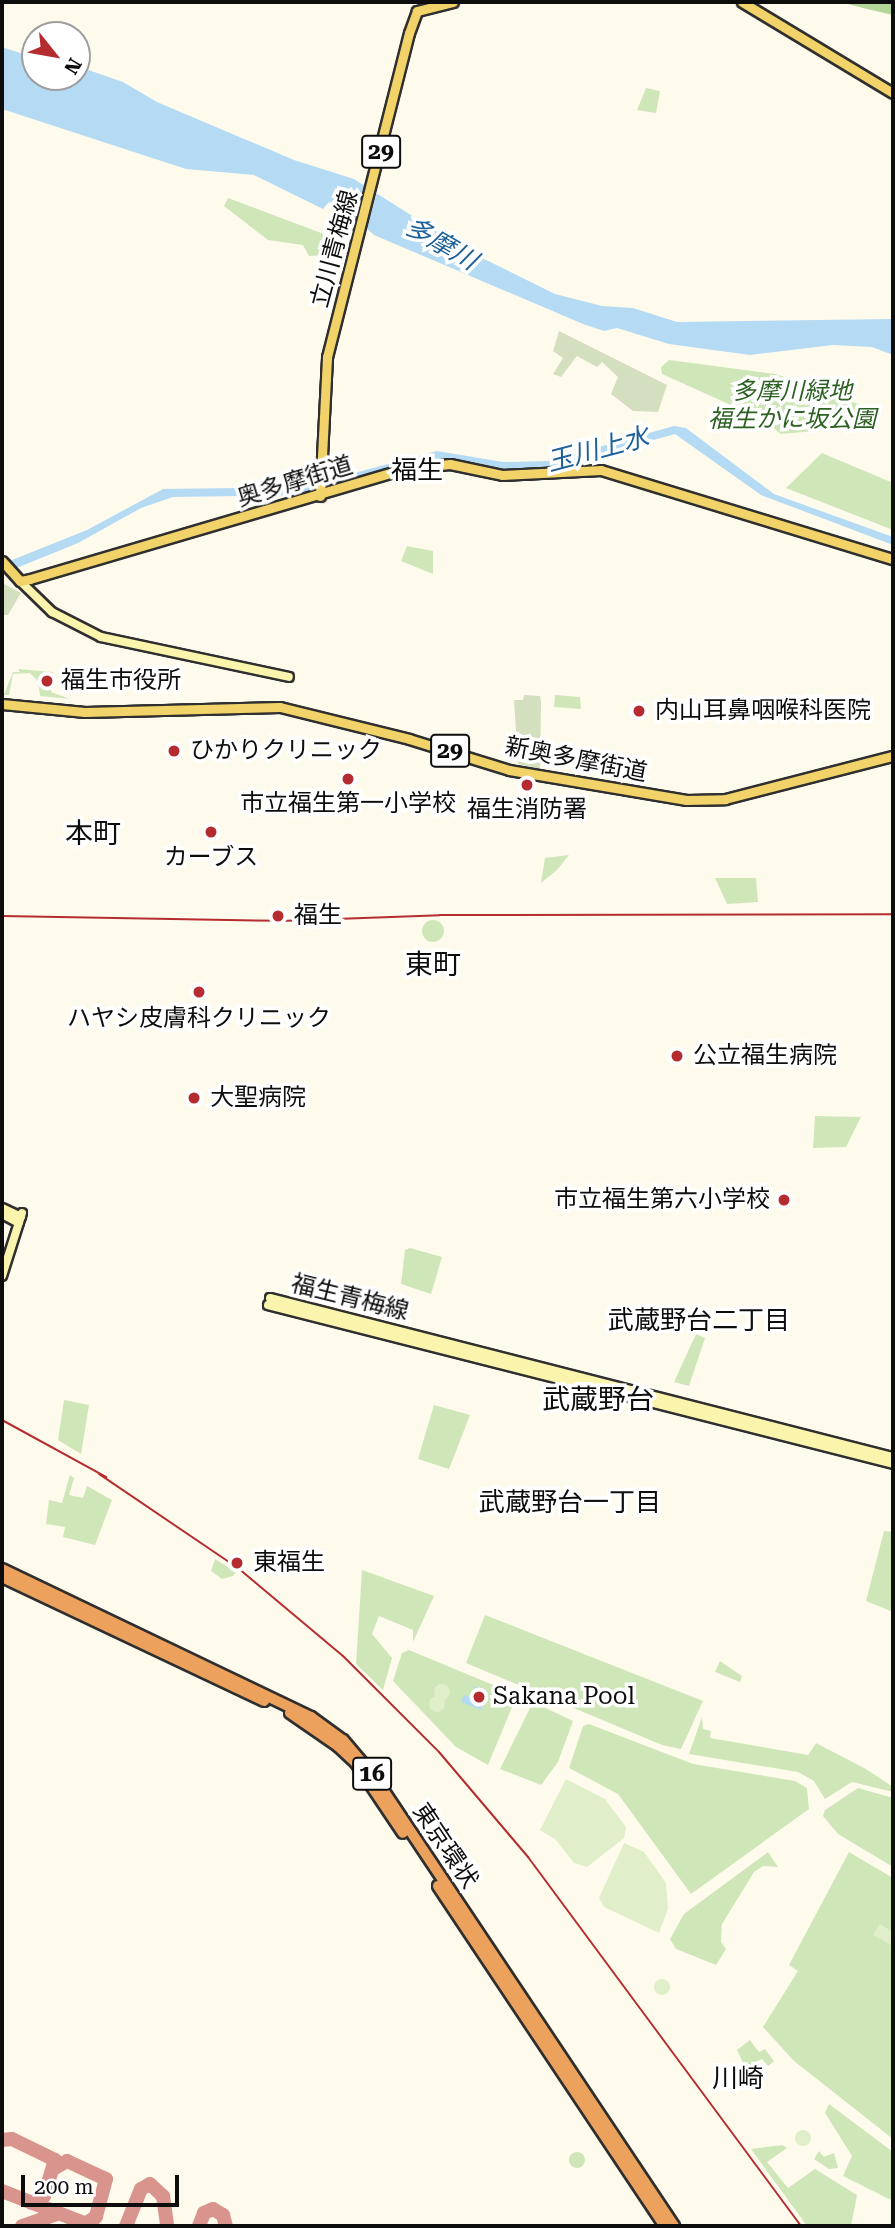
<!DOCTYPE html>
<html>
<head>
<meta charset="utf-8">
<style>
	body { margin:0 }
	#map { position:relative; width:895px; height:2228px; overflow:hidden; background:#fefbed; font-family:"Roboto Serif","Noto Sans JP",serif }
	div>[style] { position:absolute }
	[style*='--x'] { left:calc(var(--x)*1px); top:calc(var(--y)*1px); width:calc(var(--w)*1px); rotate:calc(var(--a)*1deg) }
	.green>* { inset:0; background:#cfe6b9 }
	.round { border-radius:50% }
	.forest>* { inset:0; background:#b3d699 }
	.cemetery>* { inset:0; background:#d4dfc0 }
	.pitch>* { inset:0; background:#e1eeca }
	.water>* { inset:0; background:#b5daf3 }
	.pier>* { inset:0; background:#fefbed }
	.taxiway>* { height:14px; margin:-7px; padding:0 7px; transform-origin:7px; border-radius:7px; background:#da948e }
	.roads { filter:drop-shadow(2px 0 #2f2f2f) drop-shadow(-2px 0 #2f2f2f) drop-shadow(0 2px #2f2f2f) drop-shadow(0 -2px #2f2f2f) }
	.secondary>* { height:8px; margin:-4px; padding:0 4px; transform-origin:4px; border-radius:4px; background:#fbf4ac }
	.primary>* { height:9px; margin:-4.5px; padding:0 4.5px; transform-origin:4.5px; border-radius:4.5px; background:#f1d36a }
	.highway>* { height:10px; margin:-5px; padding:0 5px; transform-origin:5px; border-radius:5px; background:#eca25d }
	.rail>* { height:2px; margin:-1px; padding:0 1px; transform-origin:1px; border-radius:1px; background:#b52c30 }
	.dots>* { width:19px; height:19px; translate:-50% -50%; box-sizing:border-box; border:4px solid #fff; border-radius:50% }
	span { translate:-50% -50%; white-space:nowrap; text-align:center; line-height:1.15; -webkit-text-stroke:7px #fff; paint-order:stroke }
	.shield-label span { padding:2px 5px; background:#fff; border:2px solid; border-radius:5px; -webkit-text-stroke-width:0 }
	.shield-label { font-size:23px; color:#0d0d0d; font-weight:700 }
	.street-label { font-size:24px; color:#0d0d0d }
	.park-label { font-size:24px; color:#2c6121; font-style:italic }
	.poi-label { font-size:24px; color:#0d0d0d }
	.left { translate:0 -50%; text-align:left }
	.right { translate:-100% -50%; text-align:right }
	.water-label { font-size:26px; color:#1d5f98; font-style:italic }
	.neighbourhood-label { font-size:26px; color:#0d0d0d }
	.quarter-label { font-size:28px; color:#0d0d0d }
	.frame { position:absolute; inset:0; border:4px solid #0d0d0d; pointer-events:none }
	.north { position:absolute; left:21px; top:21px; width:70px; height:70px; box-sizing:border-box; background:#fff; border:2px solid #9e9e9e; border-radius:50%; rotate:121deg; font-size:19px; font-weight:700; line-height:28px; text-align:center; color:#0d0d0d }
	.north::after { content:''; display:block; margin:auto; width:24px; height:32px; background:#b52c30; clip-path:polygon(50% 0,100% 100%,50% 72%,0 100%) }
	.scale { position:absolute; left:21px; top:2175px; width:158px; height:32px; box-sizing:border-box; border:4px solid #0d0d0d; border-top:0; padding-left:9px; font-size:21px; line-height:24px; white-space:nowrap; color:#0d0d0d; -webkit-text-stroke:5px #fff; paint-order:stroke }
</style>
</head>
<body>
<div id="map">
	<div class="green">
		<i style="clip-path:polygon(646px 88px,660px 91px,656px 113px,637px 110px)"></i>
		<i style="clip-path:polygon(228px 198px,345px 242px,342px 254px,309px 256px,303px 245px,268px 240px,224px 206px)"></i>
		<i style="clip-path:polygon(669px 360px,776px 374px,867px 407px,866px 414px,839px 418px,815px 431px,781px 434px,764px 420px,662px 374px,661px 367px)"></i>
		<i style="clip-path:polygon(822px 453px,893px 483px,893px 530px,786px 488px)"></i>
		<i style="clip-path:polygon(407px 546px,433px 551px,433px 574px,401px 561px)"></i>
		<i style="clip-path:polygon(18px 669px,53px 672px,51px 692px,70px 699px,40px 696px,38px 681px,30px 673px,13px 674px,9px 695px,4px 695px,13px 672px,20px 672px)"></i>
		<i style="clip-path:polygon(555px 695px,580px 697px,581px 709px,554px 707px)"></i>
		<i style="clip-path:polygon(569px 855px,557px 870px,541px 883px,545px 858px)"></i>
		<i style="clip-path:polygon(715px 878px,756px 878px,758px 902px,727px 904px)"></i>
		<i class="round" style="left:422px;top:920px;width:22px;height:22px"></i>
		<i style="clip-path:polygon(815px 1116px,861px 1117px,846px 1147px,813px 1148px)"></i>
		<i style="clip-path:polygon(410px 1248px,442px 1257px,431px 1294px,401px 1284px,405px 1250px)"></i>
		<i style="clip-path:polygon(696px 1334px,705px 1338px,689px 1386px,674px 1382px)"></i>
		<i style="clip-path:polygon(64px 1400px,89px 1405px,81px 1454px,58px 1440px)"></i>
		<i style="clip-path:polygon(434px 1405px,470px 1415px,449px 1469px,418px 1459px)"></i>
		<i style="clip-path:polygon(70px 1475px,74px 1478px,69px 1495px,83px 1498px,87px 1486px,112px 1500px,95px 1545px,63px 1537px,65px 1527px,46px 1524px,49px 1500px,62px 1503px)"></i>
		<i style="clip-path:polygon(884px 1531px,893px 1532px,893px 1612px,866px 1601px)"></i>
		<i style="clip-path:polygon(215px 1559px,236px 1572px,233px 1576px,222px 1579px,211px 1571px)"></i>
		<i style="clip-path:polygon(362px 1570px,434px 1596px,413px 1642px,413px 1630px,379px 1616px,372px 1634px,392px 1658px,383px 1690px,356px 1664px)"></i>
		<i style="clip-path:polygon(485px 1615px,703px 1701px,681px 1749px,662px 1745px,466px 1663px)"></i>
		<i style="clip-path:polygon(409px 1650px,517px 1695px,488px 1765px,456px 1747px,393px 1681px,402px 1653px)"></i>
		<i style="clip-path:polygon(720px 1661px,742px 1676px,740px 1682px,715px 1672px)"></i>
		<i style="clip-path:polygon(533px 1702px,573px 1721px,558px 1762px,541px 1785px,500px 1769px)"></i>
		<i style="clip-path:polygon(702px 1717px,703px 1729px,711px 1731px,710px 1738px,808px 1755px,816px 1743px,866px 1769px,893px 1787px,893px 1792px,852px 1782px,825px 1799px,814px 1781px,798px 1772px,689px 1754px)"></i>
		<i style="clip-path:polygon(589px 1724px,693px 1764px,795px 1781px,807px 1788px,809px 1809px,691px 1894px,618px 1794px,569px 1768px,583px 1726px)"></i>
		<i style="clip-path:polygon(858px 1788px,893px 1798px,893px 1867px,838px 1834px,823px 1816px,825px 1810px)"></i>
		<i style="clip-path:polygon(768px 1852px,778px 1867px,763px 1866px,754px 1872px,722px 1924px,721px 1942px,726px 1949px,716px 1965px,676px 1949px,670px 1939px,684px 1914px)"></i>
		<i style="clip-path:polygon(849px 1852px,893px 1878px,893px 2139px,794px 2061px,763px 2027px,798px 1971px,789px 1965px)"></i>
		<i style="clip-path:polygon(750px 2040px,759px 2052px,765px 2049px,774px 2061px,768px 2066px,762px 2059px,745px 2067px,737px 2050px)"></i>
		<i style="clip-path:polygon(829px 2104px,893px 2152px,893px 2201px,843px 2176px,852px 2156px,825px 2113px)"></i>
		<i style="clip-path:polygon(782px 2145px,787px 2148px,767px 2162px,788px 2188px,815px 2169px,857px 2195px,851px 2226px,807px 2226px,751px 2149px)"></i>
		<i style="clip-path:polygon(819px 2151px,824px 2157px,834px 2153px,838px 2168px,829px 2169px,814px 2159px)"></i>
		<i class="round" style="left:569px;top:2152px;width:16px;height:16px"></i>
	</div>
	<div class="forest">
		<i style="clip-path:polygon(840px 2px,893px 2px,893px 15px,867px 9px)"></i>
	</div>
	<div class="cemetery">
		<i style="clip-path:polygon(559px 331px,667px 385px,658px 412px,633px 411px,611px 394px,618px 377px,602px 362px,597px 367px,577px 356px,561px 377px,553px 374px,563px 358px,553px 351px)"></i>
		<i style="clip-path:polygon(2px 583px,21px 593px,8px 615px,2px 615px)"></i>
		<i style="clip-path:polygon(524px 695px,540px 696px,541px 702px,540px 769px,518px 764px,514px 700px,523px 700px)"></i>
	</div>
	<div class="pitch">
		<i class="round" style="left:434px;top:1684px;width:16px;height:16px"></i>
		<i class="round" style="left:429px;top:1696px;width:16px;height:16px"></i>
		<i style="clip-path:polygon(566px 1779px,605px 1799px,626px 1827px,624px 1838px,587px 1867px,574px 1863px,556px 1840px,540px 1830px)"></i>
		<i style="clip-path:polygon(624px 1843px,644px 1852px,666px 1883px,668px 1909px,659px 1933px,604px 1907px,599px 1898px)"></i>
		<i style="clip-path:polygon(880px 1924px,893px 1932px,893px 1946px,873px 1935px)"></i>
		<i class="round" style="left:654px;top:1979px;width:16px;height:16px"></i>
		<i class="round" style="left:795px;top:2130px;width:16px;height:16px"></i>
	</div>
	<div class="water">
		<i style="clip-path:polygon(2px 47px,35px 58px,35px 77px,77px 77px,77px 66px,123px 82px,157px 102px,294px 160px,354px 179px,466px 250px,555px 294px,602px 306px,633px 308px,677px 322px,893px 319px,893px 355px,872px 347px,833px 345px,750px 355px,669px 344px,617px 328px,604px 331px,583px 324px,374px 235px,343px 207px,329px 202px,323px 209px,254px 175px,186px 169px,2px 109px)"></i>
		<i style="clip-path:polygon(674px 426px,686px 428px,774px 494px,893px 537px,893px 545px,761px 495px,675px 434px,549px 469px,503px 471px,444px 459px,410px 464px,305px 495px,173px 497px,141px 508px,78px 543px,2px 574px,2px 564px,87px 530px,163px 489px,302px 487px,437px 451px,503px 462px,549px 461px)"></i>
		<i style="clip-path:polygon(474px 1686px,488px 1692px,481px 1710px,461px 1702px,464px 1695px,472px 1698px)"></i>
	</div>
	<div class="pier">
		<i style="clip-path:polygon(365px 181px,378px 188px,366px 232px,355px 222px)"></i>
	</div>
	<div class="taxiway">
		<i style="--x:2;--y:2140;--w:10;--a:-6"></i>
		<i style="--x:12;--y:2139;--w:48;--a:26"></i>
		<i style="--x:55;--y:2160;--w:38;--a:107"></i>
		<i style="--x:44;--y:2196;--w:14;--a:150"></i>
		<i style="--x:55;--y:2168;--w:14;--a:-30"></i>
		<i style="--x:67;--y:2161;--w:43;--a:24.8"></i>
		<i style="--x:106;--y:2179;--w:39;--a:105"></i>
		<i style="--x:96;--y:2217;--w:13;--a:148"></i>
		<i style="--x:2;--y:2191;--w:97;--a:21.3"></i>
		<i style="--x:22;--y:2226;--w:39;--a:-19"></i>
		<i style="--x:126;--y:2226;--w:40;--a:-68"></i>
		<i style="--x:141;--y:2189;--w:10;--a:-29"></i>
		<i style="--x:150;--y:2184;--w:18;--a:43"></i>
		<i style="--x:163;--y:2196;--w:30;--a:82"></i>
		<i style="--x:199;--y:2226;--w:14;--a:-69"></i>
		<i style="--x:204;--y:2213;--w:10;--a:-24"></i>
		<i style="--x:213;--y:2209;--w:12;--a:31"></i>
		<i style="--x:223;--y:2215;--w:11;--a:75"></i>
	</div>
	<div class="roads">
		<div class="secondary">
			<i style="--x:20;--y:581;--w:45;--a:44.1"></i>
			<i style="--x:52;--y:612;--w:55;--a:27"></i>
			<i style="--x:101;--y:637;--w:192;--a:12"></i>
			<i style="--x:2;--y:1208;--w:21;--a:25"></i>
			<i style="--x:2;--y:1214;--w:19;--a:28"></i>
			<i style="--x:2;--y:1276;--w:66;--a:-72.4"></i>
			<i style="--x:270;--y:1298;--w:643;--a:14.32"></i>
			<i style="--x:268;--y:1305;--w:645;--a:14.27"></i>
		</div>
		<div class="primary">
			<i style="--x:742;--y:2;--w:176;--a:31.1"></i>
			<i style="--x:320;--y:496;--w:139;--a:-87.1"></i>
			<i style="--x:327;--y:357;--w:334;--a:-75.8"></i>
			<i style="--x:409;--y:33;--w:23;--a:-70"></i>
			<i style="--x:417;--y:11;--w:37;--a:-14"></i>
			<i style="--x:2;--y:561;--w:27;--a:48"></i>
			<i style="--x:20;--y:581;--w:10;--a:-11"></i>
			<i style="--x:30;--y:579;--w:389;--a:-16.4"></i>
			<i style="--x:403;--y:469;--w:47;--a:-6.1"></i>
			<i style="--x:450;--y:464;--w:53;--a:11.9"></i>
			<i style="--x:502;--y:475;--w:99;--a:-2.9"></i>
			<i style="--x:601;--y:470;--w:305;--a:17"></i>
			<i style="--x:2;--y:704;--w:83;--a:5.5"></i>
			<i style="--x:85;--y:712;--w:195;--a:-1.5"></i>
			<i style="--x:280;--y:707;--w:133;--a:13.9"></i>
			<i style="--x:409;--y:739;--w:105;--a:17.2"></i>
			<i style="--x:509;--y:770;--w:180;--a:9.6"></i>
			<i style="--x:686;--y:800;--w:39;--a:-1"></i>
			<i style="--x:725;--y:799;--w:173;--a:-14.4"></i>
		</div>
		<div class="highway">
			<i style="--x:2;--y:1569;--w:343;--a:25.6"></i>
			<i style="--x:311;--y:1717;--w:39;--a:36"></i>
			<i style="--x:343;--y:1740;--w:50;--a:49.9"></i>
			<i style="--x:375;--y:1778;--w:539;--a:56.28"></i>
			<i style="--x:2;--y:1577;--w:290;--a:25.3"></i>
			<i style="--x:290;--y:1713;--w:58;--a:34.5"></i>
			<i style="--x:338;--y:1746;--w:25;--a:43"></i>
			<i style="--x:356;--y:1763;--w:84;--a:56.1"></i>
			<i style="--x:438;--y:1886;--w:409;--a:56.3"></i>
		</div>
	</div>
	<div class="rail">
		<i style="--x:2;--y:916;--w:278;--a:1"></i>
		<i style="--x:280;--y:921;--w:160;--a:-2.1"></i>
		<i style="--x:440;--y:915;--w:453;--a:-0.1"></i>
		<i style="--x:2;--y:1420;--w:119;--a:28.7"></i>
		<i style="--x:99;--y:1474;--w:168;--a:34.1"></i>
		<i style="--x:238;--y:1568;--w:137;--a:40"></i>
		<i style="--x:343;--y:1656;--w:136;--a:45"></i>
		<i style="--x:439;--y:1752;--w:138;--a:49.7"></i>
		<i style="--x:528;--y:1857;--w:459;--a:53.5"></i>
	</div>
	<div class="dots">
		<i style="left:47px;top:681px;background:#b52c30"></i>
		<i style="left:639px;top:711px;background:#b52c30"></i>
		<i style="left:174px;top:751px;background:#b52c30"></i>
		<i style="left:348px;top:779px;background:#b52c30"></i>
		<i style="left:527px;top:785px;background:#b52c30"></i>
		<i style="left:211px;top:832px;background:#b52c30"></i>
		<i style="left:278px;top:916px;background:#b52c30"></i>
		<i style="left:199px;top:992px;background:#b52c30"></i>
		<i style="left:677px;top:1056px;background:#b52c30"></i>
		<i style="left:194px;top:1098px;background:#b52c30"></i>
		<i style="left:784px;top:1200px;background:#b52c30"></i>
		<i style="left:237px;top:1563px;background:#b52c30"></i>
		<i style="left:479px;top:1697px;background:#b52c30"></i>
	</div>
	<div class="shield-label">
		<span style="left:381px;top:152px">29</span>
		<span style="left:450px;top:751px">29</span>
		<span style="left:372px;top:1774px">16</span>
	</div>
	<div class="street-label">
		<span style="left:335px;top:249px;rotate:-75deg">立川青梅線</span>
		<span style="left:295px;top:482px;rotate:-17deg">奥多摩街道</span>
		<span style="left:576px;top:760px;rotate:11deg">新奥多摩街道</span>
		<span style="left:350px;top:1298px;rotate:14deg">福生青梅線</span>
		<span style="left:445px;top:1846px;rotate:56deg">東京環状</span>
	</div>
	<div class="park-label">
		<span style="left:792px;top:406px">多摩川緑地<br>福生かに坂公園</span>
	</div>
	<div class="poi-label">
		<span class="left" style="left:61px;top:681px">福生市役所</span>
		<span class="left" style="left:655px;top:711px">内山耳鼻咽喉科医院</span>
		<span class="left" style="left:190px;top:751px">ひかりクリニック</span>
		<span style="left:348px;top:804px">市立福生第一小学校</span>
		<span style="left:527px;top:810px">福生消防署</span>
		<span style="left:211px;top:858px">カーブス</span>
		<span class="left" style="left:294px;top:916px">福生</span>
		<span style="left:199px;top:1019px">ハヤシ皮膚科クリニック</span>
		<span class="left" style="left:693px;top:1056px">公立福生病院</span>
		<span class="left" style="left:210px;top:1098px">大聖病院</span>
		<span class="right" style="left:770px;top:1200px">市立福生第六小学校</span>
		<span class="left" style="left:253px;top:1563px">東福生</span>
		<span class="left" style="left:493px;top:1697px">Sakana Pool</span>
	</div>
	<div class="water-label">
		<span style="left:441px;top:244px;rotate:30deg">多摩川</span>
		<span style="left:598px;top:450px;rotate:-15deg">玉川上水</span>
	</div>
	<div class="neighbourhood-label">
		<span style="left:417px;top:471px">福生</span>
		<span style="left:699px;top:1321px">武蔵野台二丁目</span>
		<span style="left:570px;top:1503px">武蔵野台一丁目</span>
		<span style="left:738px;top:2079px">川崎</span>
	</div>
	<div class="quarter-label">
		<span style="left:93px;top:834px">本町</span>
		<span style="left:433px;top:965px">東町</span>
		<span style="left:598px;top:1400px">武蔵野台</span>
	</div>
	<div class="frame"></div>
	<div class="north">N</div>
	<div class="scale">200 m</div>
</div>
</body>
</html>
